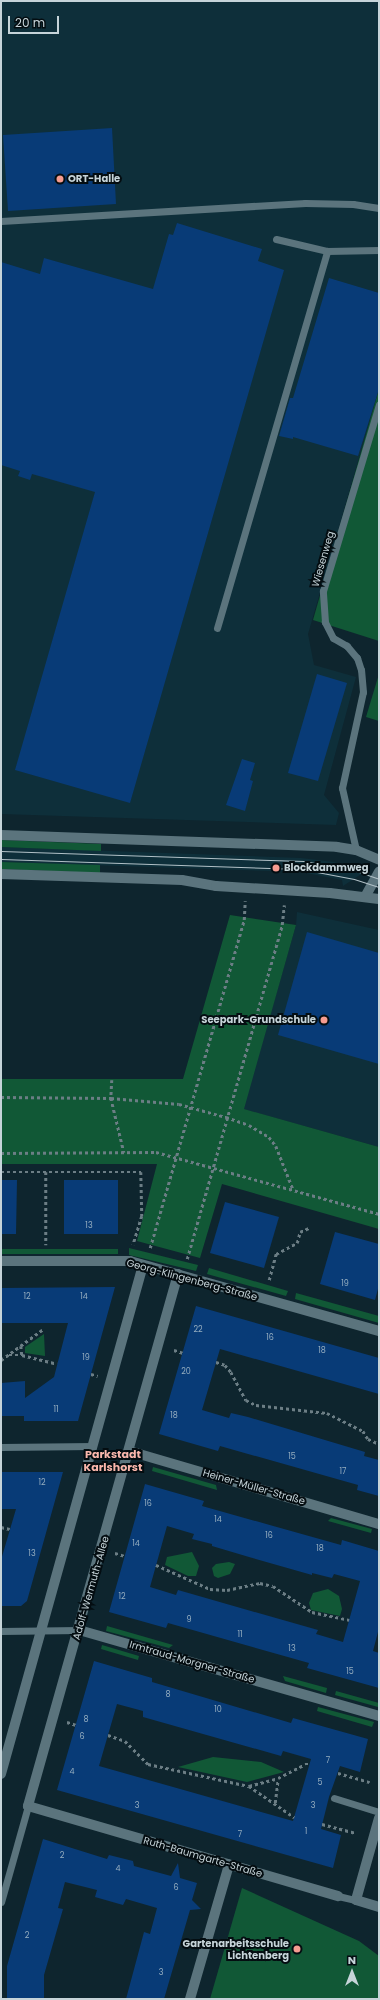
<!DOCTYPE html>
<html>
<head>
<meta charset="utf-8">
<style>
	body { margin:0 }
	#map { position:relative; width:380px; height:2000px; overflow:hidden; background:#0e252e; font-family:Poppins,sans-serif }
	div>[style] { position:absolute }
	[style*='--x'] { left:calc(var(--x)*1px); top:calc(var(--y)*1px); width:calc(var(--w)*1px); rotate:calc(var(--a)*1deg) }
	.built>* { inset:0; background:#0e2f3a }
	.green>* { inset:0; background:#115836 }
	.building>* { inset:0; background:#083b77 }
	.path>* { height:2.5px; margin-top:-1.25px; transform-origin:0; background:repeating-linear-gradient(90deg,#6c7e85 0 3px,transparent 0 6px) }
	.service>* { height:7px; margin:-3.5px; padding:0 3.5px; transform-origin:3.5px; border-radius:3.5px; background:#5b747d }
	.minor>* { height:10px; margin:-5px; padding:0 5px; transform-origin:5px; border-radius:5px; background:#5b747d }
	.tertiary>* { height:10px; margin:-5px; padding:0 5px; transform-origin:5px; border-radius:5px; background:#5b747d }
	.tram>* { height:1px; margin:-0.5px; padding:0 0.5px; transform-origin:0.5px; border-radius:0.5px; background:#b2c1c7 }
	.dots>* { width:11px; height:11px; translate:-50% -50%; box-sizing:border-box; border:2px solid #040d11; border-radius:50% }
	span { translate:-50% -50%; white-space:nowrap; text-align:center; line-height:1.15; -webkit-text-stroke:4px #040d11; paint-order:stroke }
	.number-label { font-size:8px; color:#96aec0 }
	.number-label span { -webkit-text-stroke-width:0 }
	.poi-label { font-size:10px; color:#c6d4d9; font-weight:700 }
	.left { translate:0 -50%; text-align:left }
	.right { translate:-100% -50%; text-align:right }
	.street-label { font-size:10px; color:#c6d4d9 }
	.neighbourhood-label { font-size:11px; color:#fab7ac; font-weight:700 }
	.frame { position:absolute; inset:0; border:2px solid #c6d4d9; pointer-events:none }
	.north { position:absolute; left:332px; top:1952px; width:40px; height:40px; -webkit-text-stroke:3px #040d11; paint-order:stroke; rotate:0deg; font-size:11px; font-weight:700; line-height:16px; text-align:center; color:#c6d4d9 }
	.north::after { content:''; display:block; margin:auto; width:14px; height:18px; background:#c6d4d9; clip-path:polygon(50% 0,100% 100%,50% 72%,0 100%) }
	.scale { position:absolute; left:8px; top:16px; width:51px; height:18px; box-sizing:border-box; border:2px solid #c6d4d9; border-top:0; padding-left:5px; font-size:12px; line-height:14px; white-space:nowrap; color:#c6d4d9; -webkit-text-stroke:3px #040d11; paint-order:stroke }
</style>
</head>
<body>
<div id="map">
	<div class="built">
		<i style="clip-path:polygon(1px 1px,379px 1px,379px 389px,308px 634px,314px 665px,356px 677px,324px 795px,339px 813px,336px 825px,1px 814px)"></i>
		<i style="clip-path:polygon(1px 847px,301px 858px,334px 862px,366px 871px,343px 886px,342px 880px,301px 872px,1px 862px)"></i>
		<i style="clip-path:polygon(297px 912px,379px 930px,379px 1147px,243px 1109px,296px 925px)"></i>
	</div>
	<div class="green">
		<i style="clip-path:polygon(379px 389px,379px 641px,313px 620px)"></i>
		<i style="clip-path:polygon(379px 674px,379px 721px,366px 717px)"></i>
		<i style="clip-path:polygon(1px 840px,101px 844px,101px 851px,1px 847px)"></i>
		<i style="clip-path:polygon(1px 862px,100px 865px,100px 873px,1px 869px)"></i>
		<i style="clip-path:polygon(230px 915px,296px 925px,244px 1109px,379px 1147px,379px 1229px,222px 1184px,200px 1258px,137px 1241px,157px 1164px,1px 1164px,1px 1079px,183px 1079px)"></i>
		<i style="clip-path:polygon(129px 1248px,198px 1265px,196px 1271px,129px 1255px)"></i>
		<i style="clip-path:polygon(1px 1249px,118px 1249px,118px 1254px,1px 1254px)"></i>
		<i style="clip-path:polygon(209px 1268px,288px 1291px,286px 1296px,207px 1274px)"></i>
		<i style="clip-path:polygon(296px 1293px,379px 1316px,379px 1323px,295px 1299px)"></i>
		<i style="clip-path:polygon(44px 1334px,45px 1356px,25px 1353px,25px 1347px)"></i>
		<i style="clip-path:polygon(153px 1467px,216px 1485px,217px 1490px,152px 1471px)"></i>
		<i style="clip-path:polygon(331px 1518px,372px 1529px,371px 1533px,328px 1521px)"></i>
		<i style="clip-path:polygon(192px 1552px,199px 1566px,196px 1576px,188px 1576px,165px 1565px,167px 1557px)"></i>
		<i style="clip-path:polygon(229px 1562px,235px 1564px,230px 1574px,218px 1578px,214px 1576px,212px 1568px,216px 1564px)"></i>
		<i style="clip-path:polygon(328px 1589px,339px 1596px,342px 1609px,340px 1616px,311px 1610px,309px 1603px,313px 1593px)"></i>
		<i style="clip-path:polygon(107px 1626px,173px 1645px,169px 1648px,106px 1631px)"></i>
		<i style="clip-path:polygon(102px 1645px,139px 1656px,138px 1660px,101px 1649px)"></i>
		<i style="clip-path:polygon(283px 1676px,327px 1688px,326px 1693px,285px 1681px)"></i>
		<i style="clip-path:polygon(336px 1691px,379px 1703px,378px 1707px,335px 1695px)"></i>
		<i style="clip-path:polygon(318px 1707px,374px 1722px,372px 1727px,317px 1711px)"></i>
		<i style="clip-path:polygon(213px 1757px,261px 1762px,284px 1772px,247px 1782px,178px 1767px)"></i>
		<i style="clip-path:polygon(242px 1888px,359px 1941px,379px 1956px,379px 1999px,210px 1999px)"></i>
	</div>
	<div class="building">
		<i style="clip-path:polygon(112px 128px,116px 204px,8px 211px,3px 135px)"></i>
		<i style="clip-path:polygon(177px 223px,262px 249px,258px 261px,284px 270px,130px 803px,15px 770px,95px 492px,32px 474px,30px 480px,18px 476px,20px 471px,1px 465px,1px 262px,40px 274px,44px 258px,153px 289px,169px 234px,173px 235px)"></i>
		<i style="clip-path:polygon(329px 278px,379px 293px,379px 389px,358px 456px,293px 437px,293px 439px,279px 436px,290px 398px,293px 398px)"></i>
		<i style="clip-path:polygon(317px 674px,347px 683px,318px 781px,288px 773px)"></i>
		<i style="clip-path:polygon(242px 759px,255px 763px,250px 780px,253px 781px,245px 811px,226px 805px)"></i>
		<i style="clip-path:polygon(307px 932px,379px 953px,379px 1064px,278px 1035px)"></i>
		<i style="clip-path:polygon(1px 1180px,17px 1180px,16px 1234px,1px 1234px)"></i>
		<i style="clip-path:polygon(64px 1180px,118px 1180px,118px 1234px,64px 1234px)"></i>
		<i style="clip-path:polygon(225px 1202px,279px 1217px,264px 1268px,210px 1253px)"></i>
		<i style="clip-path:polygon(335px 1232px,379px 1244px,379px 1285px,375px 1300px,320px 1284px)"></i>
		<i style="clip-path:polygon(115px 1287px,78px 1421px,24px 1421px,24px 1416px,1px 1416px,1px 1383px,25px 1381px,25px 1398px,54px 1377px,68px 1323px,1px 1323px,1px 1288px)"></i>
		<i style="clip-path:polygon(196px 1306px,379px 1358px,379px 1394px,220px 1349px,202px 1410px,229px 1418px,231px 1413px,248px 1417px,365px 1452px,364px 1456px,379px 1460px,379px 1496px,357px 1490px,358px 1485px,220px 1446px,218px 1451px,159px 1434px)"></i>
		<i style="clip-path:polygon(1px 1472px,63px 1472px,27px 1601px,21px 1606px,1px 1606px,1px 1560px,16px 1509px,1px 1509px)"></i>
		<i style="clip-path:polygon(evenodd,145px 1484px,204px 1501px,202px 1506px,341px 1545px,342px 1540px,379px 1551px,379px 1628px,373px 1651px,379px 1653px,379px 1688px,307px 1668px,309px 1663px,168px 1623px,166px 1628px,109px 1612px,145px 1484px,167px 1526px,194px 1534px,192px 1539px,212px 1544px,212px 1546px,249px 1557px,312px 1575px,312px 1573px,332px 1578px,334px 1574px,360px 1581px,343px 1642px,316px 1634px,318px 1630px,251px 1611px,178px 1590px,176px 1595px,150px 1587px,167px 1526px)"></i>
		<i style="clip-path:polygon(evenodd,94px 1661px,152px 1678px,152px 1682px,291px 1723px,293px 1718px,368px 1739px,360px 1772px,340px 1766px,329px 1797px,321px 1829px,341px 1835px,333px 1868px,57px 1790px,94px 1661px,117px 1704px,143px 1711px,143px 1717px,281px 1756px,283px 1751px,311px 1759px,293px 1821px,99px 1766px,117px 1704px)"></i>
		<i style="clip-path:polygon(43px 1839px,107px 1859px,109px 1855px,133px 1861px,134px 1866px,171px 1876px,178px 1863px,180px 1878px,197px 1883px,192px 1900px,201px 1909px,190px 1910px,164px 1999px,126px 1999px,144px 1932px,150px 1934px,157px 1908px,126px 1899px,123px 1905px,95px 1897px,97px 1890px,65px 1882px,58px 1908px,63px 1909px,44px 1975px,44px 1999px,7px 1999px,7px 1966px)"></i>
	</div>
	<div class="path">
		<i style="--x:112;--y:1080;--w:18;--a:93"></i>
		<i style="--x:111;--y:1098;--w:56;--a:76.5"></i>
		<i style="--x:1;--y:1097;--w:110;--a:0.5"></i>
		<i style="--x:111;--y:1098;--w:68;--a:5"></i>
		<i style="--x:179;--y:1104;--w:49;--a:15.5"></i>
		<i style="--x:226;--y:1117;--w:24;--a:19"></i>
		<i style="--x:249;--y:1125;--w:23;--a:31"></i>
		<i style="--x:269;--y:1137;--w:11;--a:52"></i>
		<i style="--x:276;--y:1146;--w:46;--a:68.4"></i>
		<i style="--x:1;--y:1153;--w:155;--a:-0.4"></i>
		<i style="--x:156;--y:1152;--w:231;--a:15.5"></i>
		<i style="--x:1;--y:1172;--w:140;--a:0"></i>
		<i style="--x:141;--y:1172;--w:44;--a:88.7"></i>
		<i style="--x:142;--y:1216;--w:30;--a:107"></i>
		<i style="--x:46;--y:1172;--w:73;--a:90"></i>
		<i style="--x:150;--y:1248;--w:341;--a:-74"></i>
		<i style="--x:244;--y:920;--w:19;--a:-87"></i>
		<i style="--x:187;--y:1259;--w:347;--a:-74.1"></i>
		<i style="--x:282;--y:925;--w:20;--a:-84"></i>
		<i style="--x:269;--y:1280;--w:27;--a:-75"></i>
		<i style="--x:276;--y:1254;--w:24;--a:-28"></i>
		<i style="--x:297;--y:1243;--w:11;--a:-75"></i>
		<i style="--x:300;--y:1232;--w:10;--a:-24"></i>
		<i style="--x:21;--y:1346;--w:9;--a:84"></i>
		<i style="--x:22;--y:1355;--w:36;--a:14"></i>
		<i style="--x:174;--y:1350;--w:9;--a:18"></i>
		<i style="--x:9;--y:1355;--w:13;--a:0"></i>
		<i style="--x:1;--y:1360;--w:51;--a:-36.2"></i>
		<i style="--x:216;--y:1362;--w:9;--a:18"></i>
		<i style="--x:225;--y:1365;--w:9;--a:49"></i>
		<i style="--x:231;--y:1372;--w:32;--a:62"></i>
		<i style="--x:246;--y:1400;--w:11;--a:27"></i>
		<i style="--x:256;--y:1405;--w:71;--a:6.4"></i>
		<i style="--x:327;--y:1413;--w:40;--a:26.6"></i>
		<i style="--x:363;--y:1431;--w:9;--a:58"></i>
		<i style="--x:368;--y:1439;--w:12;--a:24"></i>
		<i style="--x:91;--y:1374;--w:7;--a:16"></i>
		<i style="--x:1;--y:1527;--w:9;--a:13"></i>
		<i style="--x:115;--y:1553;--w:10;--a:17"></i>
		<i style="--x:156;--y:1565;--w:59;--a:24"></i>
		<i style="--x:210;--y:1589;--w:17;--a:3"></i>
		<i style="--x:227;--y:1590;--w:34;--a:-12"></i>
		<i style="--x:260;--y:1583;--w:13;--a:13"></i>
		<i style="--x:273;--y:1586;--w:47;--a:33.7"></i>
		<i style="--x:312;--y:1612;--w:38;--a:12"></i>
		<i style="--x:67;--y:1722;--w:9;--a:18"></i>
		<i style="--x:108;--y:1735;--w:18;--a:19"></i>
		<i style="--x:125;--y:1741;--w:33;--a:45"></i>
		<i style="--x:148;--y:1764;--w:103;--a:12.3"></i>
		<i style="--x:249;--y:1786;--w:55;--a:34.6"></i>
		<i style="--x:338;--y:1773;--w:33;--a:16"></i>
		<i style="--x:249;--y:1786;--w:30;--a:-15"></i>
		<i style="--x:278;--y:1778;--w:30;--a:-27"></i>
		<i style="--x:305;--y:1764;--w:5;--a:0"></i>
		<i style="--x:275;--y:1803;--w:24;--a:-83"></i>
		<i style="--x:322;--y:1824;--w:34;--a:15"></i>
	</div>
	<div class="service">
		<i style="--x:1;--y:221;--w:305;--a:-3.4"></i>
		<i style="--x:305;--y:203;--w:48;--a:1.2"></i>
		<i style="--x:353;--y:204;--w:26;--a:9"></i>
		<i style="--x:276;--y:239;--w:52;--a:13.2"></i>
		<i style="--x:217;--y:628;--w:393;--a:-73.7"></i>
		<i style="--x:327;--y:251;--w:52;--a:-1.1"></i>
		<i style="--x:356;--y:850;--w:64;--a:-102.7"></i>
		<i style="--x:342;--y:788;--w:98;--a:-77.7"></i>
		<i style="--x:363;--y:692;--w:22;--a:-95"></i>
		<i style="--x:361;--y:670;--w:13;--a:-108"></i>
		<i style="--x:357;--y:658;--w:16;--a:-130"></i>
		<i style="--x:347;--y:646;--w:16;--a:-150"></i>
		<i style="--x:333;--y:638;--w:18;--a:-117"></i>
		<i style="--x:325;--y:622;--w:31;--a:-94"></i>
		<i style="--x:323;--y:591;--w:195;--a:-73.3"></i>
		<i style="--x:1;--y:1447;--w:92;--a:-0.6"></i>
		<i style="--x:1;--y:1631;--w:78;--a:-0.7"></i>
		<i style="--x:334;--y:1798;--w:47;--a:17.3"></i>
		<i style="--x:338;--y:1896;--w:18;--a:13"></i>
		<i style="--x:1;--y:1902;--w:100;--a:-74.3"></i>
	</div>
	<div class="minor">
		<i style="--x:365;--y:897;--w:29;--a:-61"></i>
		<i style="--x:1;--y:1261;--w:129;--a:0"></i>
		<i style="--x:130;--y:1261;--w:259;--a:15.7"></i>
		<i style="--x:178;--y:1274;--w:553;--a:105.75"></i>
		<i style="--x:28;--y:1806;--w:323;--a:16.2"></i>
		<i style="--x:129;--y:1451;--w:260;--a:16.3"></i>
		<i style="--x:79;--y:1630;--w:312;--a:16"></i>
		<i style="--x:1;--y:1774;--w:528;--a:-74.41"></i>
		<i style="--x:379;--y:1818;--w:85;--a:105.7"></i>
		<i style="--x:356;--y:1900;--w:24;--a:17"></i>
		<i style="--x:190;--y:1999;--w:140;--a:-73.8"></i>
	</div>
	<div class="tertiary">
		<i style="--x:1;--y:835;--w:336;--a:2"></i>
		<i style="--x:337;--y:847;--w:19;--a:9"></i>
		<i style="--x:356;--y:850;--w:25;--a:23"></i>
		<i style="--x:1;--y:874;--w:181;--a:1.9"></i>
		<i style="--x:182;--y:880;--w:35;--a:10"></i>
		<i style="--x:216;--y:886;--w:114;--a:3.5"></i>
		<i style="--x:330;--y:893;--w:49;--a:7"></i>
	</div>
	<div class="tram">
		<i style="--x:1;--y:851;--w:303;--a:1.9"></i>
		<i style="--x:304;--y:861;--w:53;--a:10.9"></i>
		<i style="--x:356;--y:871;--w:24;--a:19"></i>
		<i style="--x:1;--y:859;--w:300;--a:1.9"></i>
		<i style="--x:301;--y:869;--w:54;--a:10.7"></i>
		<i style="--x:354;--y:879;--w:26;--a:18"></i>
	</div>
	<div class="dots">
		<i style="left:60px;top:179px;background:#f59c90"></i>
		<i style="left:276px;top:868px;background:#f59c90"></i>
		<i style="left:324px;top:1020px;background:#f59c90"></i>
		<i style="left:297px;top:1949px;background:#f59c90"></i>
	</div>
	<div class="number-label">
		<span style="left:89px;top:1226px">13</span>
		<span style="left:345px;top:1284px">19</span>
		<span style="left:27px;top:1297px">12</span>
		<span style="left:84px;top:1297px">14</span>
		<span style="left:198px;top:1330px">22</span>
		<span style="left:270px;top:1338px">16</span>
		<span style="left:322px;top:1351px">18</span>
		<span style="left:86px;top:1358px">19</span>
		<span style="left:186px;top:1372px">20</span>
		<span style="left:56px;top:1410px">11</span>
		<span style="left:174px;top:1416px">18</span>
		<span style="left:292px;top:1457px">15</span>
		<span style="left:343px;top:1472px">17</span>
		<span style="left:42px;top:1483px">12</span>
		<span style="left:148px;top:1504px">16</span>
		<span style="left:218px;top:1520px">14</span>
		<span style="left:269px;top:1536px">16</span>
		<span style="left:136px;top:1544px">14</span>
		<span style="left:320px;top:1549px">18</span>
		<span style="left:32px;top:1554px">13</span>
		<span style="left:122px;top:1597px">12</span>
		<span style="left:189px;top:1620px">9</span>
		<span style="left:240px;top:1635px">11</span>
		<span style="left:292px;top:1649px">13</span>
		<span style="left:350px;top:1672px">15</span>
		<span style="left:168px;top:1695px">8</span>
		<span style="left:218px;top:1710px">10</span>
		<span style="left:86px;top:1720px">8</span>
		<span style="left:82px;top:1737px">6</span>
		<span style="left:328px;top:1761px">7</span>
		<span style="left:72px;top:1772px">4</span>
		<span style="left:320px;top:1783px">5</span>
		<span style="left:137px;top:1806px">3</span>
		<span style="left:313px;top:1806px">3</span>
		<span style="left:306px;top:1832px">1</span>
		<span style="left:240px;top:1835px">7</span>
		<span style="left:62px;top:1856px">2</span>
		<span style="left:118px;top:1869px">4</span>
		<span style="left:176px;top:1888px">6</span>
		<span style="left:27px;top:1936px">2</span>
		<span style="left:161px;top:1973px">3</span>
	</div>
	<div class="poi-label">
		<span class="left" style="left:68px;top:179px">ORT-Halle</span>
		<span class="left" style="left:284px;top:868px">Blockdammweg</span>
		<span class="right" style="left:316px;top:1020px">Seepark-Grundschule</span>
		<span class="right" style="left:289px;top:1949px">Gartenarbeitsschule<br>Lichtenberg</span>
	</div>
	<div class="street-label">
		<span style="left:323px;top:559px;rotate:-74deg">Wiesenweg</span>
		<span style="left:192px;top:1280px;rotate:15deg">Georg-Klingenberg-Straße</span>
		<span style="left:254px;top:1487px;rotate:16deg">Heiner-Müller-Straße</span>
		<span style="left:91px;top:1588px;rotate:-74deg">Adolf-Wermuth-Allee</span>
		<span style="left:192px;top:1662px;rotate:16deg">Irmtraud-Morgner-Straße</span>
		<span style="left:203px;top:1857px;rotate:16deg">Ruth-Baumgarte-Straße</span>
	</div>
	<div class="neighbourhood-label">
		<span style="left:113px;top:1461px">Parkstadt<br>Karlshorst</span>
	</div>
	<div class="frame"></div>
	<div class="north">N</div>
	<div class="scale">20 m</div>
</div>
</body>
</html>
